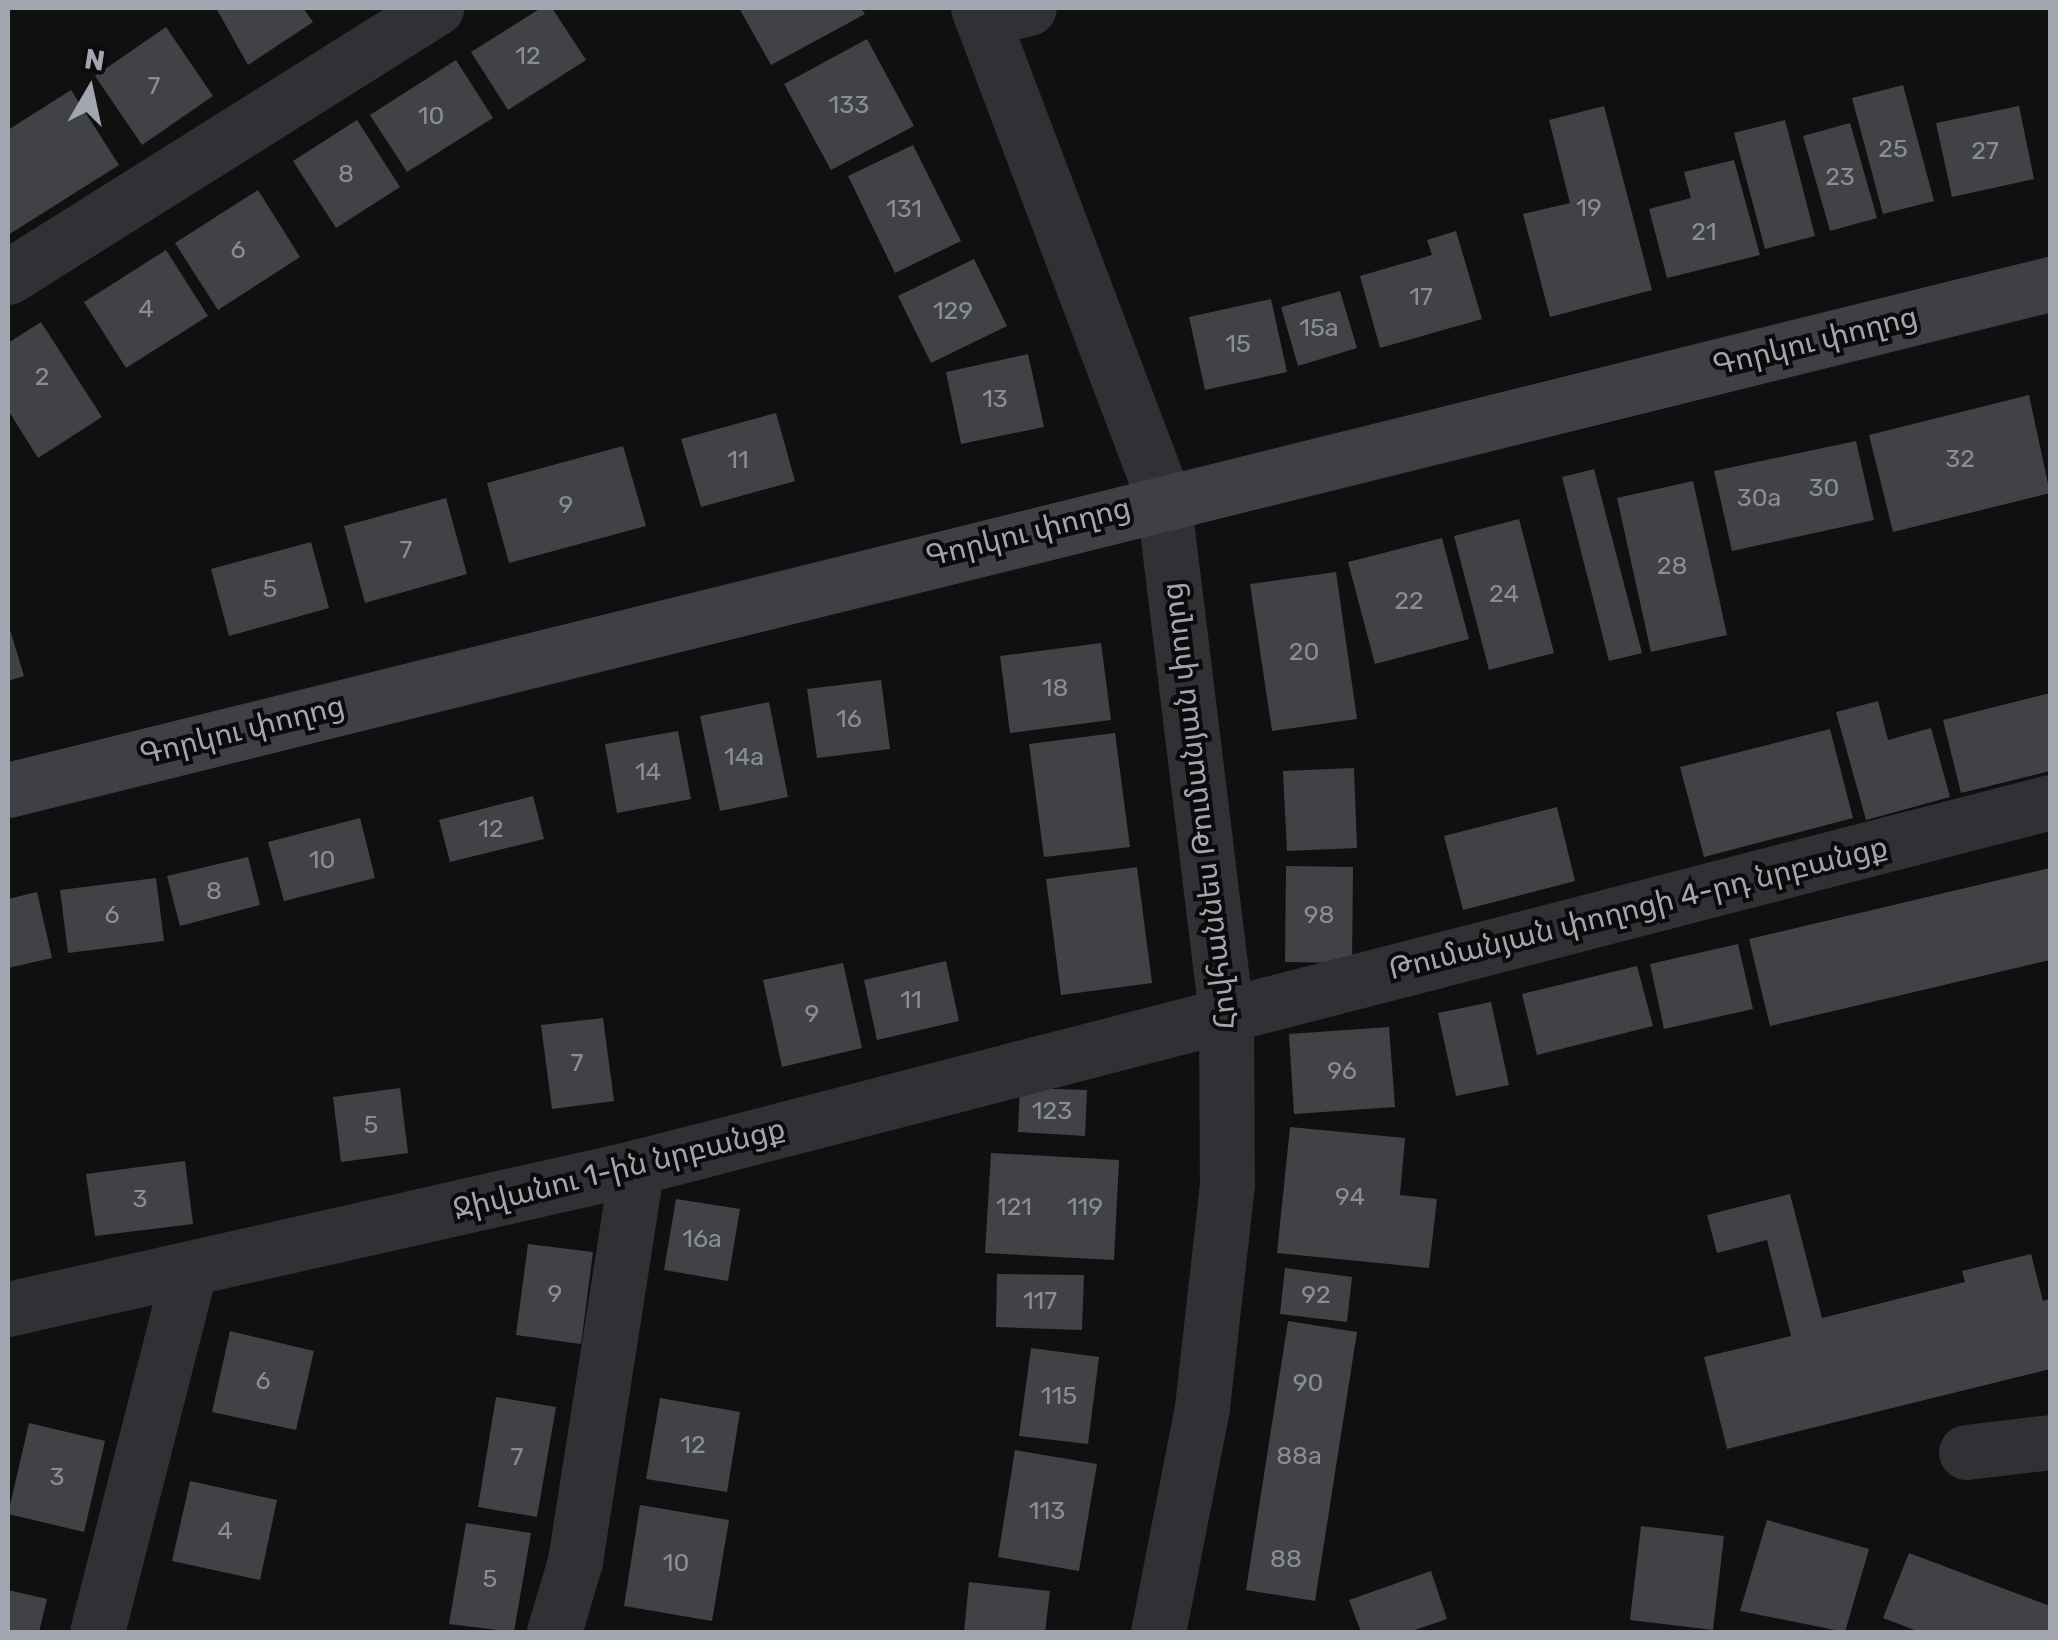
<!DOCTYPE html>
<html>
<head>
<meta charset="utf-8">
<style>
	body { margin:0 }
	#map { position:relative; width:2058px; height:1640px; overflow:hidden; background:#101011; font-family:Rubik,"Noto Sans Armenian",sans-serif }
	div>[style] { position:absolute }
	[style*='--x'] { left:calc(var(--x)*1px); top:calc(var(--y)*1px); width:calc(var(--w)*1px); rotate:calc(var(--a)*1deg) }
	.building>* { inset:0; background:#414246 }
	.street>* { height:55px; margin:-27.5px; padding:0 27.5px; transform-origin:27.5px; border-radius:27.5px; background:#313135 }
	.secondary>* { height:55px; margin:-27.5px; padding:0 27.5px; transform-origin:27.5px; border-radius:27.5px; background:#3f4045 }
	span { translate:-50% -50%; white-space:nowrap; text-align:center; line-height:1.15; -webkit-text-stroke:8px #0b0b0b; paint-order:stroke }
	.number-label { font-size:25px; color:#8a8d96 }
	.number-label span { -webkit-text-stroke-width:0 }
	.street-label { font-size:30px; color:#a2a6b0 }
	.frame { position:absolute; inset:0; border:10px solid #a2a6b0; pointer-events:none }
	.north { position:absolute; left:40px; top:40px; width:100px; height:100px; -webkit-text-stroke:8px #0b0b0b; paint-order:stroke; rotate:9deg; font-size:28px; font-weight:700; line-height:40px; text-align:center; color:#a2a6b0 }
	.north::after { content:''; display:block; margin:auto; width:35px; height:45px; background:#a2a6b0; clip-path:polygon(50% 0,100% 100%,50% 72%,0 100%) }
</style>
</head>
<body>
<div id="map">
	<div class="building">
		<i style="clip-path:polygon(216px 8px,303px 8px,313px 22px,248px 65px)"></i>
		<i style="clip-path:polygon(541px 8px,552px 8px,586px 60px,508px 110px,471px 52px)"></i>
		<i style="clip-path:polygon(739px 8px,861px 8px,865px 14px,771px 65px)"></i>
		<i style="clip-path:polygon(166px 27px,213px 96px,142px 145px,95px 76px)"></i>
		<i style="clip-path:polygon(867px 39px,914px 126px,831px 170px,784px 84px)"></i>
		<i style="clip-path:polygon(456px 60px,493px 118px,407px 172px,370px 115px)"></i>
		<i style="clip-path:polygon(1903px 85px,1934px 201px,1883px 214px,1852px 98px)"></i>
		<i style="clip-path:polygon(71px 90px,119px 165px,8px 235px,8px 130px)"></i>
		<i style="clip-path:polygon(1604px 106px,1652px 290px,1550px 317px,1523px 214px,1570px 203px,1549px 120px)"></i>
		<i style="clip-path:polygon(2019px 106px,2034px 179px,1952px 197px,1936px 123px)"></i>
		<i style="clip-path:polygon(357px 120px,400px 187px,336px 228px,293px 161px)"></i>
		<i style="clip-path:polygon(1785px 120px,1815px 236px,1765px 249px,1734px 133px)"></i>
		<i style="clip-path:polygon(1850px 123px,1877px 218px,1830px 231px,1803px 136px)"></i>
		<i style="clip-path:polygon(913px 145px,961px 241px,895px 273px,848px 176px)"></i>
		<i style="clip-path:polygon(1734px 160px,1760px 255px,1667px 278px,1649px 209px,1691px 198px,1684px 172px)"></i>
		<i style="clip-path:polygon(258px 190px,300px 257px,218px 310px,175px 243px)"></i>
		<i style="clip-path:polygon(1456px 231px,1482px 319px,1380px 348px,1360px 276px,1432px 255px,1427px 240px)"></i>
		<i style="clip-path:polygon(166px 250px,208px 316px,126px 368px,84px 302px)"></i>
		<i style="clip-path:polygon(974px 259px,1007px 326px,931px 363px,898px 296px)"></i>
		<i style="clip-path:polygon(1340px 291px,1357px 348px,1298px 366px,1281px 307px)"></i>
		<i style="clip-path:polygon(1271px 299px,1287px 372px,1205px 390px,1189px 317px)"></i>
		<i style="clip-path:polygon(41px 322px,102px 417px,38px 458px,8px 410px,8px 343px)"></i>
		<i style="clip-path:polygon(1028px 354px,1044px 427px,961px 444px,946px 372px)"></i>
		<i style="clip-path:polygon(2029px 395px,2050px 493px,1893px 532px,1869px 435px)"></i>
		<i style="clip-path:polygon(776px 413px,795px 481px,701px 507px,681px 439px)"></i>
		<i style="clip-path:polygon(1856px 441px,1874px 520px,1732px 551px,1714px 471px)"></i>
		<i style="clip-path:polygon(623px 446px,646px 526px,509px 563px,487px 483px)"></i>
		<i style="clip-path:polygon(1594px 469px,1642px 653px,1609px 661px,1562px 477px)"></i>
		<i style="clip-path:polygon(1693px 481px,1727px 635px,1651px 652px,1617px 498px)"></i>
		<i style="clip-path:polygon(446px 498px,467px 574px,365px 603px,344px 526px)"></i>
		<i style="clip-path:polygon(1519px 519px,1554px 653px,1489px 670px,1454px 536px)"></i>
		<i style="clip-path:polygon(1442px 538px,1469px 639px,1375px 664px,1348px 562px)"></i>
		<i style="clip-path:polygon(311px 542px,329px 608px,229px 636px,211px 569px)"></i>
		<i style="clip-path:polygon(1336px 572px,1357px 719px,1272px 731px,1250px 584px)"></i>
		<i style="clip-path:polygon(8px 623px,24px 676px,8px 681px)"></i>
		<i style="clip-path:polygon(1101px 643px,1111px 720px,1010px 733px,1000px 656px)"></i>
		<i style="clip-path:polygon(881px 680px,890px 749px,817px 758px,807px 689px)"></i>
		<i style="clip-path:polygon(2050px 693px,2050px 771px,1961px 793px,1943px 720px)"></i>
		<i style="clip-path:polygon(1878px 701px,1888px 740px,1931px 728px,1950px 797px,1866px 820px,1836px 712px)"></i>
		<i style="clip-path:polygon(769px 702px,788px 797px,720px 811px,700px 716px)"></i>
		<i style="clip-path:polygon(1830px 729px,1853px 818px,1704px 857px,1680px 767px)"></i>
		<i style="clip-path:polygon(678px 731px,691px 799px,617px 813px,605px 744px)"></i>
		<i style="clip-path:polygon(1115px 733px,1130px 847px,1044px 857px,1029px 744px)"></i>
		<i style="clip-path:polygon(1354px 768px,1357px 848px,1287px 851px,1283px 771px)"></i>
		<i style="clip-path:polygon(533px 796px,544px 839px,450px 862px,439px 820px)"></i>
		<i style="clip-path:polygon(1557px 807px,1575px 881px,1463px 910px,1444px 836px)"></i>
		<i style="clip-path:polygon(360px 818px,375px 878px,284px 901px,268px 842px)"></i>
		<i style="clip-path:polygon(248px 857px,260px 905px,180px 926px,167px 876px)"></i>
		<i style="clip-path:polygon(1286px 866px,1353px 867px,1352px 963px,1285px 962px)"></i>
		<i style="clip-path:polygon(1137px 867px,1152px 983px,1061px 995px,1046px 879px)"></i>
		<i style="clip-path:polygon(2050px 868px,2050px 960px,1770px 1026px,1749px 939px)"></i>
		<i style="clip-path:polygon(156px 878px,164px 941px,68px 953px,60px 890px)"></i>
		<i style="clip-path:polygon(37px 892px,52px 958px,8px 968px,8px 899px)"></i>
		<i style="clip-path:polygon(1738px 944px,1753px 1009px,1664px 1029px,1650px 964px)"></i>
		<i style="clip-path:polygon(946px 961px,959px 1021px,877px 1040px,864px 980px)"></i>
		<i style="clip-path:polygon(843px 963px,862px 1048px,782px 1067px,763px 980px)"></i>
		<i style="clip-path:polygon(1637px 966px,1653px 1026px,1537px 1055px,1522px 994px)"></i>
		<i style="clip-path:polygon(1491px 1002px,1509px 1085px,1456px 1096px,1438px 1013px)"></i>
		<i style="clip-path:polygon(603px 1018px,614px 1101px,552px 1109px,541px 1025px)"></i>
		<i style="clip-path:polygon(1389px 1027px,1395px 1107px,1294px 1114px,1289px 1034px)"></i>
		<i style="clip-path:polygon(400px 1088px,408px 1153px,341px 1162px,333px 1097px)"></i>
		<i style="clip-path:polygon(1020px 1088px,1087px 1090px,1085px 1136px,1018px 1132px)"></i>
		<i style="clip-path:polygon(1290px 1127px,1405px 1138px,1400px 1195px,1437px 1199px,1429px 1268px,1277px 1253px)"></i>
		<i style="clip-path:polygon(991px 1153px,1119px 1160px,1114px 1260px,985px 1253px)"></i>
		<i style="clip-path:polygon(185px 1161px,193px 1224px,95px 1236px,86px 1174px)"></i>
		<i style="clip-path:polygon(1790px 1194px,1822px 1318px,1965px 1282px,1962px 1271px,2031px 1254px,2043px 1301px,2050px 1299px,2050px 1369px,1727px 1449px,1704px 1357px,1791px 1336px,1767px 1240px,1717px 1253px,1707px 1215px)"></i>
		<i style="clip-path:polygon(676px 1199px,740px 1209px,728px 1281px,664px 1270px)"></i>
		<i style="clip-path:polygon(528px 1244px,593px 1252px,581px 1344px,516px 1335px)"></i>
		<i style="clip-path:polygon(1285px 1268px,1352px 1277px,1347px 1322px,1280px 1314px)"></i>
		<i style="clip-path:polygon(997px 1274px,1084px 1275px,1082px 1330px,996px 1327px)"></i>
		<i style="clip-path:polygon(1288px 1321px,1357px 1332px,1315px 1601px,1246px 1590px)"></i>
		<i style="clip-path:polygon(230px 1331px,314px 1351px,296px 1430px,212px 1412px)"></i>
		<i style="clip-path:polygon(1031px 1348px,1099px 1357px,1088px 1444px,1019px 1436px)"></i>
		<i style="clip-path:polygon(496px 1397px,556px 1407px,537px 1517px,478px 1507px)"></i>
		<i style="clip-path:polygon(660px 1398px,740px 1412px,727px 1492px,646px 1479px)"></i>
		<i style="clip-path:polygon(29px 1423px,105px 1441px,84px 1532px,8px 1514px)"></i>
		<i style="clip-path:polygon(1015px 1450px,1097px 1464px,1079px 1571px,998px 1557px)"></i>
		<i style="clip-path:polygon(190px 1481px,277px 1500px,260px 1580px,172px 1561px)"></i>
		<i style="clip-path:polygon(640px 1505px,729px 1520px,712px 1621px,624px 1606px)"></i>
		<i style="clip-path:polygon(1767px 1520px,1869px 1549px,1845px 1632px,1740px 1611px)"></i>
		<i style="clip-path:polygon(466px 1523px,531px 1533px,514px 1632px,449px 1624px)"></i>
		<i style="clip-path:polygon(1641px 1526px,1724px 1536px,1713px 1630px,1630px 1620px)"></i>
		<i style="clip-path:polygon(1909px 1553px,2050px 1606px,2050px 1632px,1920px 1632px,1883px 1618px)"></i>
		<i style="clip-path:polygon(1431px 1571px,1447px 1619px,1409px 1632px,1361px 1632px,1349px 1600px)"></i>
		<i style="clip-path:polygon(969px 1582px,1050px 1591px,1045px 1632px,964px 1632px)"></i>
		<i style="clip-path:polygon(8px 1590px,47px 1599px,39px 1632px,8px 1632px)"></i>
	</div>
	<div class="street">
		<i style="--x:978;--y:8;--w:523;--a:69.28"></i>
		<i style="--x:1163;--y:497;--w:521;--a:83.05"></i>
		<i style="--x:1226;--y:1014;--w:170;--a:89.7"></i>
		<i style="--x:1227;--y:1184;--w:225;--a:96.4"></i>
		<i style="--x:1202;--y:1408;--w:228;--a:101.1"></i>
		<i style="--x:985;--y:19;--w:45;--a:-14"></i>
		<i style="--x:8;--y:277;--w:506;--a:-32.15"></i>
		<i style="--x:8;--y:1309;--w:645;--a:-12.72"></i>
		<i style="--x:637;--y:1167;--w:1459;--a:-14.48"></i>
		<i style="--x:1966;--y:1452;--w:85;--a:-6.8"></i>
		<i style="--x:97;--y:1632;--w:374;--a:-75.7"></i>
		<i style="--x:554;--y:1632;--w:74;--a:-73.5"></i>
		<i style="--x:575;--y:1561;--w:399;--a:-81.1"></i>
	</div>
	<div class="secondary">
		<i style="--x:8;--y:790;--w:2104;--a:-13.92"></i>
	</div>
	<div class="number-label">
		<span style="left:528px;top:56px">12</span>
		<span style="left:154px;top:86px">7</span>
		<span style="left:849px;top:105px">133</span>
		<span style="left:431px;top:116px">10</span>
		<span style="left:1893px;top:149px">25</span>
		<span style="left:1985px;top:151px">27</span>
		<span style="left:346px;top:174px">8</span>
		<span style="left:1840px;top:177px">23</span>
		<span style="left:1589px;top:208px">19</span>
		<span style="left:904px;top:209px">131</span>
		<span style="left:1704px;top:232px">21</span>
		<span style="left:238px;top:250px">6</span>
		<span style="left:1421px;top:297px">17</span>
		<span style="left:146px;top:309px">4</span>
		<span style="left:953px;top:311px">129</span>
		<span style="left:1319px;top:328px">15а</span>
		<span style="left:1238px;top:344px">15</span>
		<span style="left:42px;top:377px">2</span>
		<span style="left:995px;top:399px">13</span>
		<span style="left:1960px;top:459px">32</span>
		<span style="left:738px;top:460px">11</span>
		<span style="left:1824px;top:488px">30</span>
		<span style="left:1759px;top:498px">30a</span>
		<span style="left:566px;top:505px">9</span>
		<span style="left:406px;top:550px">7</span>
		<span style="left:1672px;top:566px">28</span>
		<span style="left:270px;top:589px">5</span>
		<span style="left:1504px;top:594px">24</span>
		<span style="left:1409px;top:601px">22</span>
		<span style="left:1304px;top:652px">20</span>
		<span style="left:1055px;top:688px">18</span>
		<span style="left:849px;top:719px">16</span>
		<span style="left:744px;top:757px">14a</span>
		<span style="left:648px;top:772px">14</span>
		<span style="left:491px;top:829px">12</span>
		<span style="left:322px;top:860px">10</span>
		<span style="left:214px;top:891px">8</span>
		<span style="left:112px;top:915px">6</span>
		<span style="left:1319px;top:915px">98</span>
		<span style="left:911px;top:1000px">11</span>
		<span style="left:812px;top:1014px">9</span>
		<span style="left:577px;top:1063px">7</span>
		<span style="left:1342px;top:1071px">96</span>
		<span style="left:1052px;top:1111px">123</span>
		<span style="left:371px;top:1125px">5</span>
		<span style="left:1350px;top:1197px">94</span>
		<span style="left:140px;top:1199px">3</span>
		<span style="left:1014px;top:1207px">121</span>
		<span style="left:1085px;top:1207px">119</span>
		<span style="left:702px;top:1239px">16a</span>
		<span style="left:555px;top:1294px">9</span>
		<span style="left:1316px;top:1295px">92</span>
		<span style="left:1040px;top:1301px">117</span>
		<span style="left:263px;top:1381px">6</span>
		<span style="left:1308px;top:1383px">90</span>
		<span style="left:1059px;top:1396px">115</span>
		<span style="left:693px;top:1445px">12</span>
		<span style="left:1299px;top:1456px">88а</span>
		<span style="left:517px;top:1457px">7</span>
		<span style="left:57px;top:1477px">3</span>
		<span style="left:1047px;top:1511px">113</span>
		<span style="left:225px;top:1531px">4</span>
		<span style="left:1286px;top:1559px">88</span>
		<span style="left:676px;top:1563px">10</span>
		<span style="left:490px;top:1579px">5</span>
	</div>
	<div class="street-label">
		<span style="left:1815px;top:341px;rotate:-14deg">Գորկու փողոց</span>
		<span style="left:1028px;top:532px;rotate:-14deg">Գորկու փողոց</span>
		<span style="left:242px;top:730px;rotate:-14deg">Գորկու փողոց</span>
		<span style="left:1199px;top:806px;rotate:-97deg">Հովհաննես Թումանյան փողոց</span>
		<span style="left:1638px;top:908px;rotate:-14deg">Թումանյան փողոցի 4-րդ նրբանցք</span>
		<span style="left:619px;top:1169px;rotate:-14deg">Ջիվանու 1-ին նրբանցք</span>
	</div>
	<div class="frame"></div>
	<div class="north">N</div>
</div>
</body>
</html>
